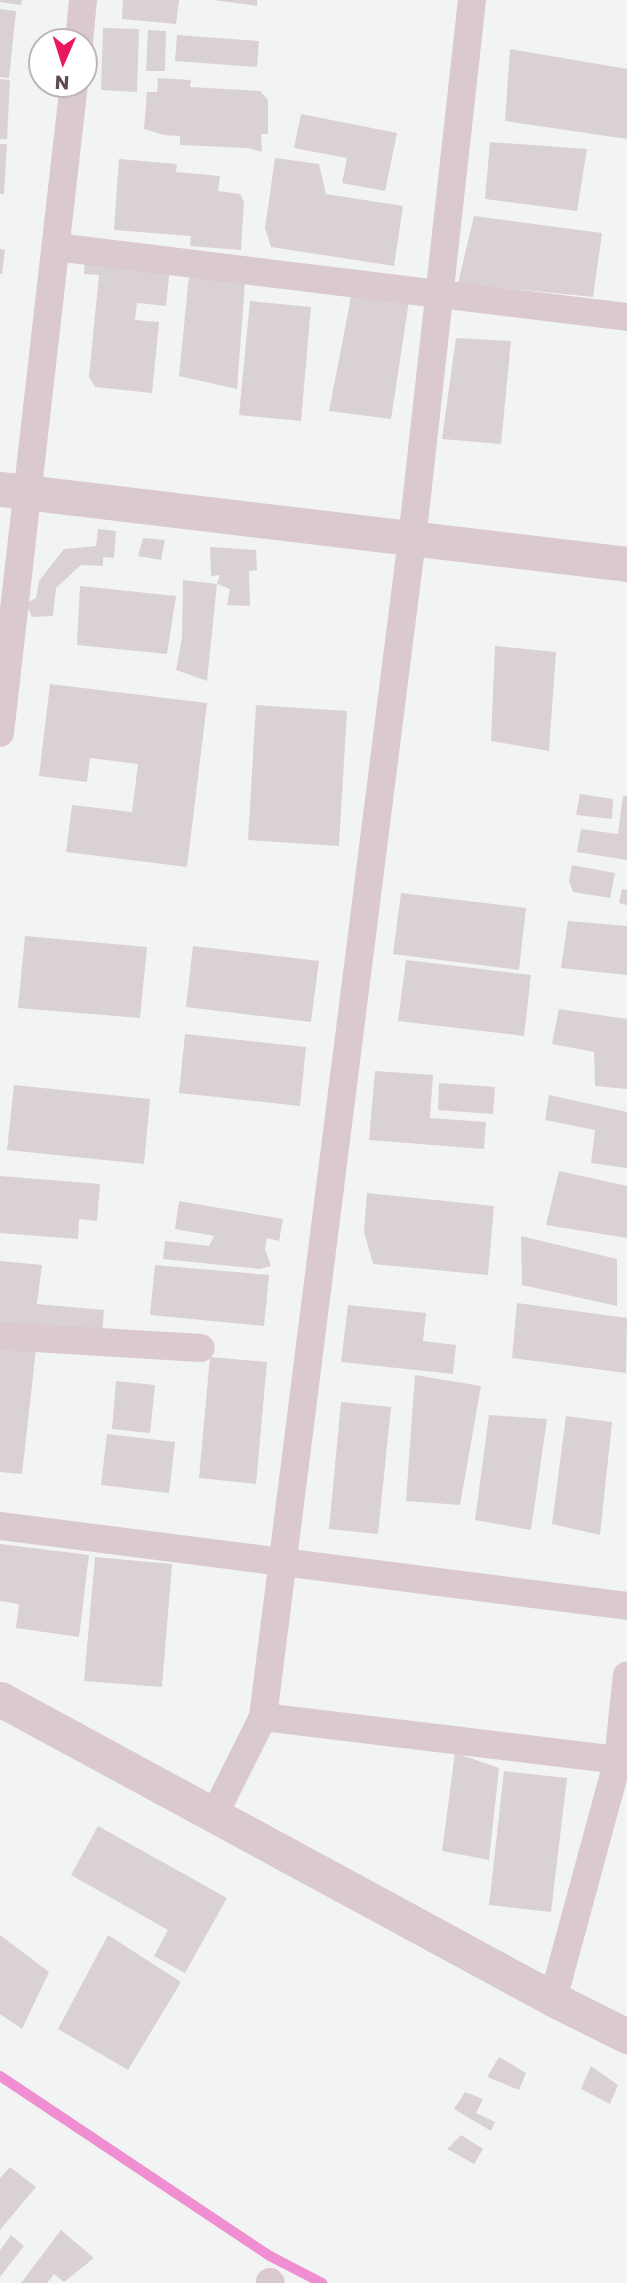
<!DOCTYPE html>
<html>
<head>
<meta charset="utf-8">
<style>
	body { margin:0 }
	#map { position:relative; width:627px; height:2283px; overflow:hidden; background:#f2f4f3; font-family:Poppins,sans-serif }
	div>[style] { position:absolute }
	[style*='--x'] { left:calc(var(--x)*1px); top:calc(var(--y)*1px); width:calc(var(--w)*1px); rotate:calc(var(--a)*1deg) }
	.stream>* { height:10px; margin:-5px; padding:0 5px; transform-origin:5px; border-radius:5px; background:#ef8ed1 }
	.building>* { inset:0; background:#dad1d4 }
	.minor>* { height:28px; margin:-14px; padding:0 14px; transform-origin:14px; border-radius:14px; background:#dac9d0 }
	.tertiary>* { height:35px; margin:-17.5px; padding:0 17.5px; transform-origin:17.5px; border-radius:17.5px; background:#dac9d0 }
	span { translate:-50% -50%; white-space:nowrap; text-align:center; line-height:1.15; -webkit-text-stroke:5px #fff; paint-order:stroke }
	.north { position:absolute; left:28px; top:28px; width:70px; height:70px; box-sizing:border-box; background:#fff; border:2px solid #c0b6ba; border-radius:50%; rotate:183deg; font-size:19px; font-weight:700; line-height:28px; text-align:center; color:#614953 }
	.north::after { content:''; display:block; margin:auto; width:24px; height:32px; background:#ea175d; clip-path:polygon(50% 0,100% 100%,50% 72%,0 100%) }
</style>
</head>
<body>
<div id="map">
	<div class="stream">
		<i style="--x:0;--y:2076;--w:324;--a:33.7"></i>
		<i style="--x:270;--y:2256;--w:59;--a:27.4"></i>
	</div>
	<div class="building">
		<i style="clip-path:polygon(0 0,22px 0,21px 5px,0 2px)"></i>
		<i style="clip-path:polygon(123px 0,179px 0,176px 24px,122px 19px)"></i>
		<i style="clip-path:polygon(213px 0,257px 0,257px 6px)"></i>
		<i style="clip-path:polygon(0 9px,16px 11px,9px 78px,0 77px)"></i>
		<i style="clip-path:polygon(103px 28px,139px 29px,137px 92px,101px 90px)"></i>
		<i style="clip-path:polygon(148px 30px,166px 31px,165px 71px,146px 71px)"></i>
		<i style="clip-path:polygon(177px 35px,259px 41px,257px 67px,175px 61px)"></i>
		<i style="clip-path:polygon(510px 49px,627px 69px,627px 139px,505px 121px)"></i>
		<i style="clip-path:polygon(158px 78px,191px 80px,190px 87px,260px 91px,268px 100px,268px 134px,261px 134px,262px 152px,248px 148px,180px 145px,180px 136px,164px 135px,144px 129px,147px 92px,157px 92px)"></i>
		<i style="clip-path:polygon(0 79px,10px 80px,7px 139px,0 139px)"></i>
		<i style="clip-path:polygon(301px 114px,397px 133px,385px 191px,342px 183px,347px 158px,294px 148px)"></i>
		<i style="clip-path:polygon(490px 142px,587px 149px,577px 211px,485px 199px)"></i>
		<i style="clip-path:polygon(0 144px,7px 144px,4px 194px,0 194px)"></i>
		<i style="clip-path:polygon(275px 158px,319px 164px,326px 194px,403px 206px,394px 266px,271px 247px,265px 228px)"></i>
		<i style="clip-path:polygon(119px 159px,177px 164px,176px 172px,220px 176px,218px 191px,240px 194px,244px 202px,241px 250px,190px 246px,191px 236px,114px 230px)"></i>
		<i style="clip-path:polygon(474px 216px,602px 233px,593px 297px,458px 283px)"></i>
		<i style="clip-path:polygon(0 249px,5px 250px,2px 274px,0 274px)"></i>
		<i style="clip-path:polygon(85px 258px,170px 267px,166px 306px,137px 303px,135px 320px,159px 322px,152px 393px,95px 387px,89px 377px,99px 275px,84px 274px)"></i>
		<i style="clip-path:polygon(189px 275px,245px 282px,237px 389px,179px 376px)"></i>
		<i style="clip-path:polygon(352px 292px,409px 301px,391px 419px,329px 411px)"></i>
		<i style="clip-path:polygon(250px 301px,311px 307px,301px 421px,239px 415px)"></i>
		<i style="clip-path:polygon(456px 338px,511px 341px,501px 444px,442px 439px)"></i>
		<i style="clip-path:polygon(98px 529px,116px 531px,114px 558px,103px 557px,103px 566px,81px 565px,56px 588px,53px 616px,32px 617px,26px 603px,36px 598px,39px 581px,64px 549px,96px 546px)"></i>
		<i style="clip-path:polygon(143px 538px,165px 540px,161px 560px,138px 556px)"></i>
		<i style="clip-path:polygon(210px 547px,256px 550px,257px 570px,249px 571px,250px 606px,227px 605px,230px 589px,217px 584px,220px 575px,211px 576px)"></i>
		<i style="clip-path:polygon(183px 580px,217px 584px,207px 681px,176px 670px,182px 638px)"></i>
		<i style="clip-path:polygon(80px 586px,176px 596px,167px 654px,77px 645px)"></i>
		<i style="clip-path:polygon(495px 646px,556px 652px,549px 751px,491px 741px)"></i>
		<i style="clip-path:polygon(50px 684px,207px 703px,187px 867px,66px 852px,72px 805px,132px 812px,138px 764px,90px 758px,87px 782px,39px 776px)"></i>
		<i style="clip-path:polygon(256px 705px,347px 711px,339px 846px,248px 840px)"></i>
		<i style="clip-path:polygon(580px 794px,613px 799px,612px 819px,576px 815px)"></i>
		<i style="clip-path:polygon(623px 796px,627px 796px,627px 860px,577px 852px,581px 829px,618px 834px)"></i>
		<i style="clip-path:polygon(572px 865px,615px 873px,610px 898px,573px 892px,569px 881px)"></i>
		<i style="clip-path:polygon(622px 889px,627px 890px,627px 905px,619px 903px)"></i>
		<i style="clip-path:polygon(401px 893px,526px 908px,519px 970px,393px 954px)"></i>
		<i style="clip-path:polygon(568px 921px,627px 926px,627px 975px,561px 968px)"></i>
		<i style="clip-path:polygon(25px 936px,147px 947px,140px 1018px,18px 1008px)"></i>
		<i style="clip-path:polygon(193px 946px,319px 961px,311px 1022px,186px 1007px)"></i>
		<i style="clip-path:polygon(406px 960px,531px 975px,524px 1036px,398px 1021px)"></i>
		<i style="clip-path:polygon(559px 1009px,627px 1019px,627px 1089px,595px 1086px,594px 1052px,552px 1044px)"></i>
		<i style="clip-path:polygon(185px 1034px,306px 1047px,300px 1106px,179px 1093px)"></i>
		<i style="clip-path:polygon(375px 1071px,433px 1075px,430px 1118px,486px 1122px,484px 1149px,369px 1140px)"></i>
		<i style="clip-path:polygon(439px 1083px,495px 1087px,493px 1114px,438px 1110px)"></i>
		<i style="clip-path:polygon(14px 1085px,150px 1099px,144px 1164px,7px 1150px)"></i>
		<i style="clip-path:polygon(549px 1095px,627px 1112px,627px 1168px,591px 1163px,595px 1130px,545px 1120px)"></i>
		<i style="clip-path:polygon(559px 1171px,627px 1186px,627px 1238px,546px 1225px)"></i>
		<i style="clip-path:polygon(0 1176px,100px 1184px,97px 1221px,79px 1219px,78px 1239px,0 1233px)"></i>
		<i style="clip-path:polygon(367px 1193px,494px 1206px,488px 1275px,373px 1264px,364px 1232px)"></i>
		<i style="clip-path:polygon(179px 1201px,283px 1219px,279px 1241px,267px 1238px,265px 1249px,271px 1266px,260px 1269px,163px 1259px,165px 1241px,209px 1246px,214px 1236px,175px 1229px)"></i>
		<i style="clip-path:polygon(521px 1236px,617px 1259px,617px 1306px,522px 1285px)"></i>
		<i style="clip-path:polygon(0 1261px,42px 1265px,37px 1304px,104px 1310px,102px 1338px,0 1329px)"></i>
		<i style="clip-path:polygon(155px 1265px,269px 1275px,264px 1326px,150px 1315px)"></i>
		<i style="clip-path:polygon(517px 1303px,627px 1318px,626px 1373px,512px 1358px)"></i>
		<i style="clip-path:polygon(348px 1305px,426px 1313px,423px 1341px,456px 1345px,453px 1374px,341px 1362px)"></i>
		<i style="clip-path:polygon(0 1346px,36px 1350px,22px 1474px,0 1472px)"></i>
		<i style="clip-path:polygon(210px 1357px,267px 1362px,256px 1484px,199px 1478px)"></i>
		<i style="clip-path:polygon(415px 1375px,481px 1386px,460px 1505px,406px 1501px)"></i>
		<i style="clip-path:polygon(116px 1381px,155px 1385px,150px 1433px,112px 1429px)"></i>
		<i style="clip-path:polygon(341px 1402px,391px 1407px,378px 1534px,329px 1529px)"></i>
		<i style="clip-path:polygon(489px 1415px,547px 1419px,531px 1530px,475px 1520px)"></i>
		<i style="clip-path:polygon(566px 1416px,612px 1422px,600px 1535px,552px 1524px)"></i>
		<i style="clip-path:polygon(107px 1434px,175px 1442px,169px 1493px,101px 1485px)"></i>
		<i style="clip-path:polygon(0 1544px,89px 1555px,79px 1637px,16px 1628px,19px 1604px,0 1601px)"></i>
		<i style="clip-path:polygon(95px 1557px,172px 1564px,162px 1687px,84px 1681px)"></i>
		<i style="clip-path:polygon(455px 1753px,499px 1768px,489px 1860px,442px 1851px)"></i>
		<i style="clip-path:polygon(504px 1771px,567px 1778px,551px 1912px,489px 1905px)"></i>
		<i style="clip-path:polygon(98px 1826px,227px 1898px,185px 1973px,154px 1956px,168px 1930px,71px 1875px)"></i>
		<i style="clip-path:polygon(0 1935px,49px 1972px,22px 2029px,0 2014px)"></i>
		<i style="clip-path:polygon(108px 1935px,181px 1982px,128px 2070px,58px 2029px)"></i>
		<i style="clip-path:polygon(499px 2057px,526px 2073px,519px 2090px,487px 2077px)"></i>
		<i style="clip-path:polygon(591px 2066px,618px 2085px,610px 2104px,581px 2089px)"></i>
		<i style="clip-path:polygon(465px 2092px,483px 2099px,476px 2113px,495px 2122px,491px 2131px,454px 2109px)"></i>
		<i style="clip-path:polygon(461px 2135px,483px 2149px,474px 2164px,447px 2149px)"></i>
		<i style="clip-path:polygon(10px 2167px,36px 2187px,0 2230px,0 2178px)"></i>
		<i style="clip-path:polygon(61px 2230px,94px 2258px,64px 2282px,54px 2274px,47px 2283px,21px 2283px)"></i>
		<i style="clip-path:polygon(11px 2235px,24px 2246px,0 2277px,0 2250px)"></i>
	</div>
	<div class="minor">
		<i style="--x:79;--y:42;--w:42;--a:-84.6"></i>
		<i style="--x:56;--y:247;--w:575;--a:6.99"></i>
		<i style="--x:0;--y:733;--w:653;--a:-83.5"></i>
		<i style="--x:0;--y:1336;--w:201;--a:3.4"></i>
		<i style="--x:0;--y:1526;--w:632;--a:7.27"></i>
		<i style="--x:263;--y:1717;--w:367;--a:6.9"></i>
		<i style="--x:214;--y:1815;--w:110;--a:-63.4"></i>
		<i style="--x:263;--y:1717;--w:1186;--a:-82.79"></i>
		<i style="--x:412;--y:540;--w:543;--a:-83.66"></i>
		<i style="--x:553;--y:1999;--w:248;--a:-74.8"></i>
		<i style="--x:618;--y:1760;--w:85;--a:-84"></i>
		<i style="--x:270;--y:2282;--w:1;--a:45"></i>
	</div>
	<div class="tertiary">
		<i style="--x:0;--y:489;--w:631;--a:6.82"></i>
		<i style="--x:0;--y:1699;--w:629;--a:28.48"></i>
		<i style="--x:553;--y:1999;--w:83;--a:26.6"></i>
	</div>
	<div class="north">N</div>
</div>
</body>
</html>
